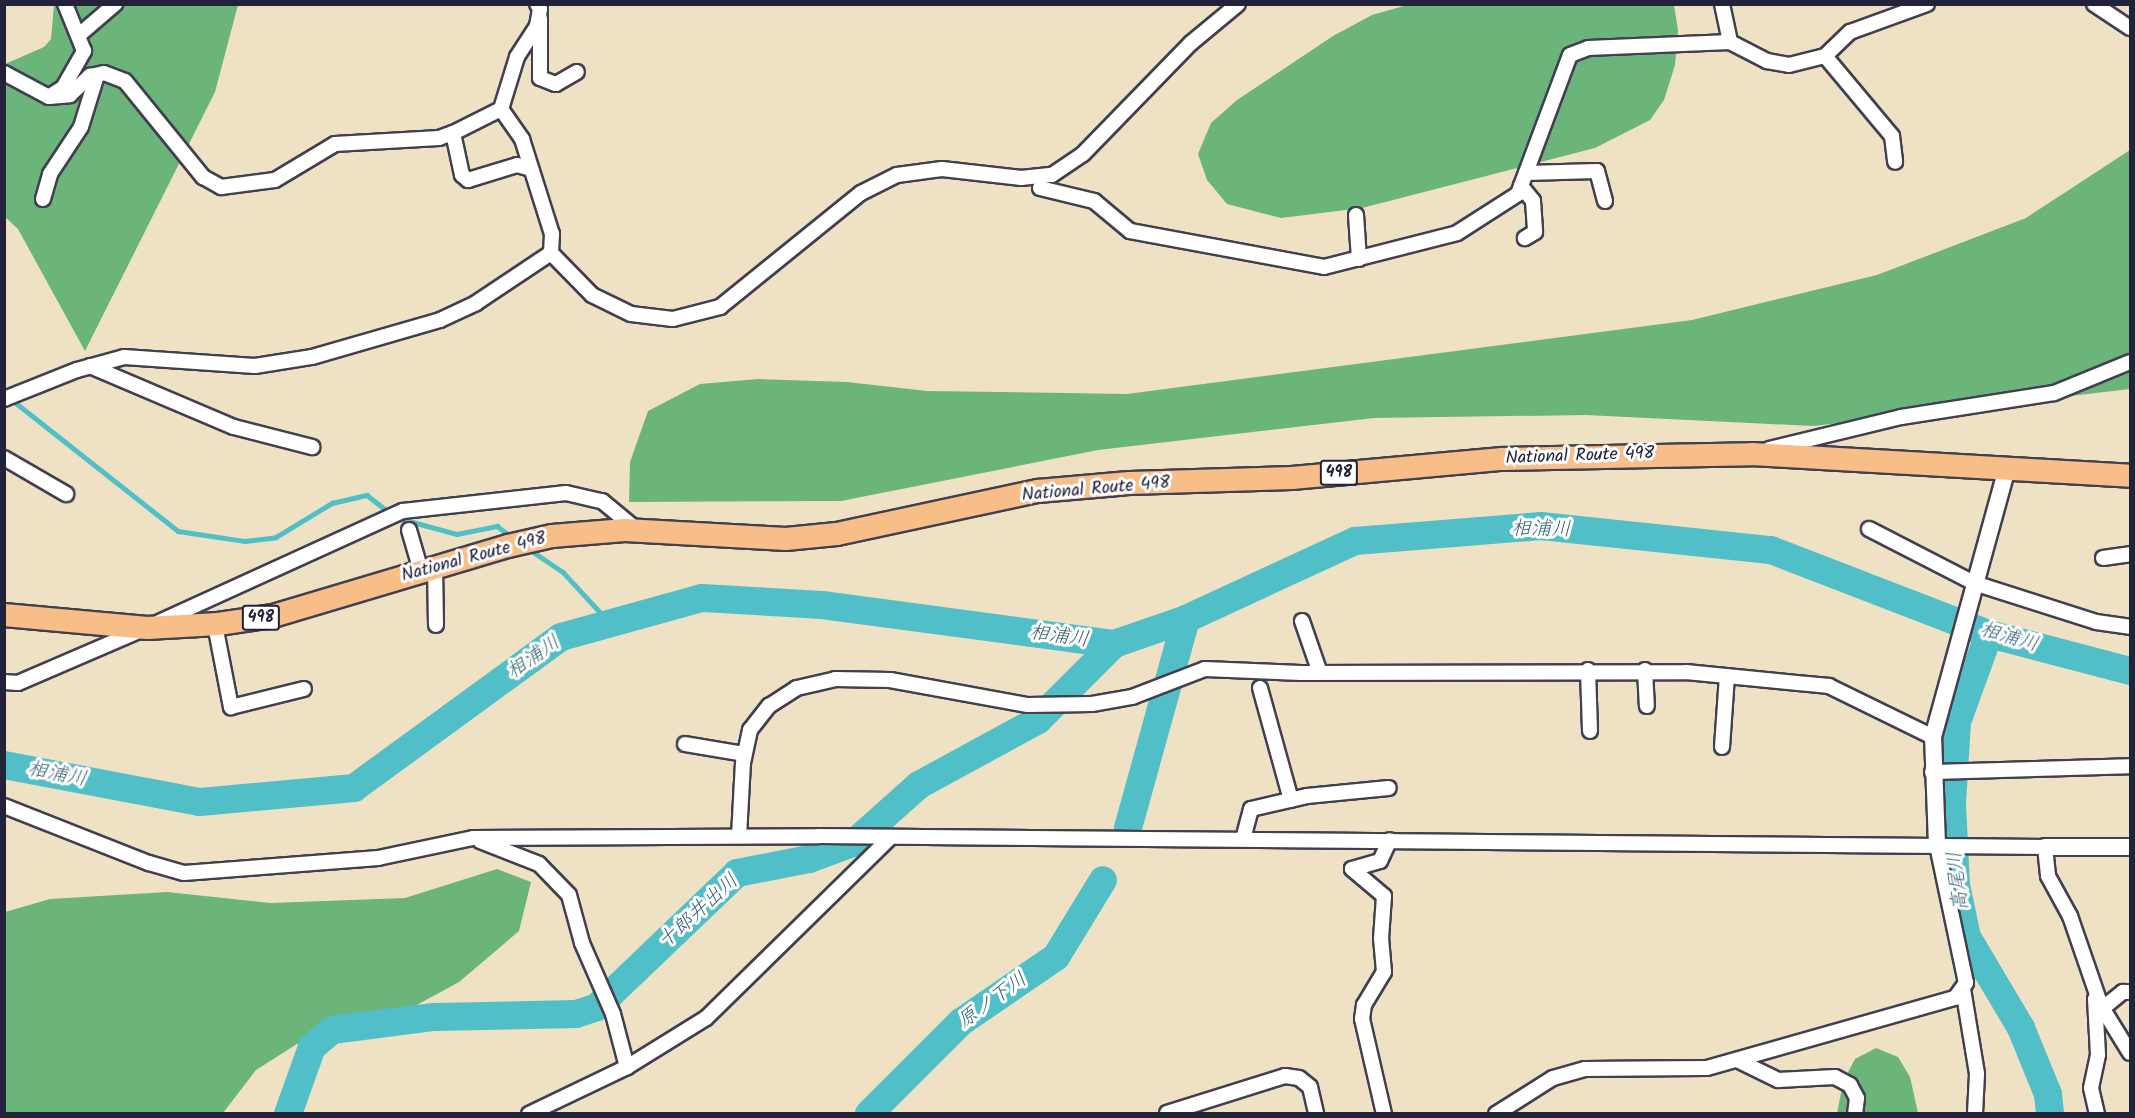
<!DOCTYPE html>
<html>
<head>
<meta charset="utf-8">
<style>
	body { margin:0 }
	#map { position:relative; width:2135px; height:1118px; overflow:hidden; background:#efe2c4; font-family:Kalam,"Klee One",sans-serif }
	div>[style] { position:absolute }
	[style*='--x'] { left:calc(var(--x)*1px); top:calc(var(--y)*1px); width:calc(var(--w)*1px); rotate:calc(var(--a)*1deg) }
	.forest>* { inset:0; background:#6bb47a }
	.stream>* { height:4.5px; margin:-2.25px; padding:0 2.25px; transform-origin:2.25px; border-radius:2.25px; background:#51bfc7 }
	.river>* { height:28px; margin:-14px; padding:0 14px; transform-origin:14px; border-radius:14px; background:#51bfc7 }
	.roads { filter:drop-shadow(2px 0 #413f50) drop-shadow(-2px 0 #413f50) drop-shadow(0 2px #413f50) drop-shadow(0 -2px #413f50) }
	.minor>* { height:14px; margin:-7px; padding:0 7px; transform-origin:7px; border-radius:7px; background:#fff }
	.tertiary>* { height:16px; margin:-8px; padding:0 8px; transform-origin:8px; border-radius:8px; background:#fff }
	.trunk>* { height:22px; margin:-11px; padding:0 11px; transform-origin:11px; border-radius:11px; background:#f7be87 }
	span { translate:-50% -50%; white-space:nowrap; text-align:center; line-height:1.15; -webkit-text-stroke:6px #fff; paint-order:stroke }
	.shield-label span { padding:2px 4px; background:#fff; border:2px solid; border-radius:4px; -webkit-text-stroke-width:0 }
	.shield-label { font-size:16px; color:#22223b; font-weight:700 }
	.street-label { font-size:18px; color:#22223b }
	.water-label { font-size:20px; color:#356173; font-style:italic }
	.frame { position:absolute; inset:0; border:6px solid #22223b; pointer-events:none }
</style>
</head>
<body>
<div id="map">
	<div class="forest">
		<i style="clip-path:polygon(1411px 4px,1674px 5px,1678px 30px,1675px 65px,1664px 100px,1650px 120px,1595px 148px,1362px 208px,1281px 218px,1227px 204px,1207px 180px,1198px 154px,1211px 123px,1237px 100px,1333px 36px,1372px 15px)"></i>
		<i style="clip-path:polygon(54px 5px,238px 5px,215px 92px,85px 351px,18px 229px,5px 217px,5px 64px,44px 47px,51px 39px)"></i>
		<i style="clip-path:polygon(2130px 150px,2130px 389px,1813px 426px,1586px 415px,1374px 418px,1098px 450px,841px 501px,629px 502px,630px 462px,648px 411px,700px 384px,758px 379px,847px 382px,927px 391px,1127px 394px,1692px 320px,1877px 275px,2026px 218px)"></i>
		<i style="clip-path:polygon(497px 869px,531px 882px,519px 931px,459px 982px,415px 1006px,297px 1044px,256px 1070px,223px 1113px,5px 1113px,5px 912px,50px 899px,167px 892px,270px 903px,405px 898px)"></i>
		<i style="clip-path:polygon(1876px 1048px,1898px 1057px,1910px 1077px,1918px 1113px,1837px 1114px,1843px 1082px,1855px 1059px)"></i>
	</div>
	<div class="stream">
		<i style="--x:11;--y:399;--w:213;--a:38.3"></i>
		<i style="--x:178;--y:531;--w:68;--a:8.5"></i>
		<i style="--x:245;--y:541;--w:31;--a:-7"></i>
		<i style="--x:276;--y:537;--w:66;--a:-31.3"></i>
		<i style="--x:332;--y:503;--w:36;--a:-13"></i>
		<i style="--x:367;--y:495;--w:31;--a:38"></i>
		<i style="--x:398;--y:518;--w:61;--a:15.2"></i>
		<i style="--x:457;--y:534;--w:41;--a:-11.3"></i>
		<i style="--x:497;--y:526;--w:19;--a:36"></i>
		<i style="--x:529;--y:549;--w:41;--a:34.1"></i>
		<i style="--x:563;--y:572;--w:71;--a:47.3"></i>
	</div>
	<div class="river">
		<i style="--x:1989;--y:634;--w:94;--a:110"></i>
		<i style="--x:1957;--y:722;--w:82;--a:93.5"></i>
		<i style="--x:1952;--y:804;--w:81;--a:87.2"></i>
		<i style="--x:1956;--y:885;--w:53;--a:78.1"></i>
		<i style="--x:1967;--y:937;--w:106;--a:59.3"></i>
		<i style="--x:2021;--y:1028;--w:71;--a:67.8"></i>
		<i style="--x:2048;--y:1094;--w:20;--a:84"></i>
		<i style="--x:4;--y:765;--w:199;--a:10.7"></i>
		<i style="--x:200;--y:802;--w:155;--a:-5.2"></i>
		<i style="--x:354;--y:788;--w:256;--a:-36.1"></i>
		<i style="--x:561;--y:637;--w:146;--a:-15.5"></i>
		<i style="--x:702;--y:598;--w:120;--a:3.3"></i>
		<i style="--x:822;--y:605;--w:295;--a:7.6"></i>
		<i style="--x:1114;--y:644;--w:76;--a:-19.1"></i>
		<i style="--x:1186;--y:619;--w:186;--a:-24.8"></i>
		<i style="--x:1355;--y:541;--w:187;--a:-4.6"></i>
		<i style="--x:1541;--y:526;--w:231;--a:6"></i>
		<i style="--x:1771;--y:550;--w:234;--a:21.1"></i>
		<i style="--x:1989;--y:634;--w:146;--a:14.7"></i>
		<i style="--x:1128;--y:828;--w:217;--a:-74.5"></i>
		<i style="--x:288;--y:1114;--w:71;--a:-70.3"></i>
		<i style="--x:312;--y:1047;--w:26;--a:-40"></i>
		<i style="--x:332;--y:1030;--w:103;--a:-7.3"></i>
		<i style="--x:434;--y:1017;--w:142;--a:-1.2"></i>
		<i style="--x:576;--y:1014;--w:22;--a:-18"></i>
		<i style="--x:597;--y:1007;--w:194;--a:-43.7"></i>
		<i style="--x:737;--y:873;--w:73;--a:-11"></i>
		<i style="--x:809;--y:859;--w:49;--a:-20.3"></i>
		<i style="--x:855;--y:842;--w:86;--a:-41.7"></i>
		<i style="--x:919;--y:785;--w:136;--a:-28.6"></i>
		<i style="--x:1038;--y:720;--w:107;--a:-45"></i>
		<i style="--x:869;--y:1114;--w:130;--a:-45"></i>
		<i style="--x:961;--y:1022;--w:115;--a:-34.4"></i>
		<i style="--x:1056;--y:957;--w:90;--a:-58.6"></i>
	</div>
	<div class="roads">
		<div class="minor">
			<i style="--x:537;--y:4;--w:6;--a:59"></i>
			<i style="--x:540;--y:9;--w:17;--a:100"></i>
			<i style="--x:537;--y:26;--w:37;--a:123"></i>
			<i style="--x:517;--y:57;--w:54;--a:107.1"></i>
			<i style="--x:501;--y:109;--w:37;--a:55"></i>
			<i style="--x:522;--y:139;--w:100;--a:72.5"></i>
			<i style="--x:552;--y:234;--w:19;--a:93"></i>
			<i style="--x:551;--y:253;--w:59;--a:45.7"></i>
			<i style="--x:592;--y:295;--w:43;--a:26"></i>
			<i style="--x:631;--y:314;--w:42;--a:6.8"></i>
			<i style="--x:673;--y:319;--w:49;--a:-14.3"></i>
			<i style="--x:720;--y:307;--w:181;--a:-39"></i>
			<i style="--x:861;--y:193;--w:40;--a:-26.6"></i>
			<i style="--x:897;--y:175;--w:45;--a:-7.6"></i>
			<i style="--x:942;--y:169;--w:80;--a:6.5"></i>
			<i style="--x:1021;--y:178;--w:31;--a:-6"></i>
			<i style="--x:1052;--y:175;--w:37;--a:-34"></i>
			<i style="--x:1083;--y:154;--w:155;--a:-45.8"></i>
			<i style="--x:1191;--y:43;--w:61;--a:-39.7"></i>
			<i style="--x:1722;--y:4;--w:39;--a:78"></i>
			<i style="--x:2094;--y:4;--w:43;--a:33.7"></i>
			<i style="--x:540;--y:18;--w:60;--a:90"></i>
			<i style="--x:540;--y:78;--w:17;--a:21"></i>
			<i style="--x:556;--y:84;--w:24;--a:-30"></i>
			<i style="--x:79;--y:35;--w:48;--a:-40.7"></i>
			<i style="--x:1825;--y:56;--w:104;--a:50.1"></i>
			<i style="--x:1892;--y:136;--w:26;--a:83"></i>
			<i style="--x:4;--y:73;--w:51;--a:28.1"></i>
			<i style="--x:49;--y:97;--w:21;--a:-5"></i>
			<i style="--x:70;--y:95;--w:28;--a:-44"></i>
			<i style="--x:90;--y:76;--w:14;--a:-12"></i>
			<i style="--x:104;--y:73;--w:22;--a:21"></i>
			<i style="--x:125;--y:81;--w:124;--a:50.9"></i>
			<i style="--x:203;--y:177;--w:21;--a:29"></i>
			<i style="--x:221;--y:187;--w:54;--a:-7.4"></i>
			<i style="--x:275;--y:180;--w:70;--a:-31"></i>
			<i style="--x:335;--y:144;--w:104;--a:-3.3"></i>
			<i style="--x:439;--y:138;--w:15;--a:-20"></i>
			<i style="--x:50;--y:96;--w:15;--a:-32"></i>
			<i style="--x:63;--y:88;--w:43;--a:-60.4"></i>
			<i style="--x:84;--y:51;--w:51;--a:-112"></i>
			<i style="--x:501;--y:109;--w:54;--a:153.4"></i>
			<i style="--x:453;--y:133;--w:43;--a:77.9"></i>
			<i style="--x:462;--y:175;--w:8;--a:40"></i>
			<i style="--x:468;--y:180;--w:51;--a:-17"></i>
			<i style="--x:517;--y:165;--w:15;--a:16"></i>
			<i style="--x:1526;--y:173;--w:71;--a:-1.6"></i>
			<i style="--x:1597;--y:171;--w:31;--a:75"></i>
			<i style="--x:1521;--y:186;--w:19;--a:51"></i>
			<i style="--x:1533;--y:201;--w:31;--a:86"></i>
			<i style="--x:1535;--y:232;--w:12;--a:149"></i>
			<i style="--x:1040;--y:188;--w:56;--a:13.5"></i>
			<i style="--x:1094;--y:201;--w:47;--a:39.8"></i>
			<i style="--x:1130;--y:231;--w:197;--a:10.5"></i>
			<i style="--x:1324;--y:267;--w:137;--a:-14.3"></i>
			<i style="--x:1457;--y:233;--w:72;--a:-32.6"></i>
			<i style="--x:1518;--y:194;--w:148;--a:-69.5"></i>
			<i style="--x:1570;--y:55;--w:19;--a:-21"></i>
			<i style="--x:1588;--y:48;--w:142;--a:-2.4"></i>
			<i style="--x:1730;--y:42;--w:42;--a:27.2"></i>
			<i style="--x:1767;--y:61;--w:22;--a:10"></i>
			<i style="--x:1789;--y:65;--w:37;--a:-14"></i>
			<i style="--x:1825;--y:56;--w:35;--a:-44"></i>
			<i style="--x:1850;--y:32;--w:82;--a:-20"></i>
			<i style="--x:43;--y:199;--w:26;--a:-74"></i>
			<i style="--x:50;--y:174;--w:56;--a:-56.6"></i>
			<i style="--x:81;--y:127;--w:54;--a:-72.9"></i>
			<i style="--x:1356;--y:215;--w:44;--a:86.1"></i>
			<i style="--x:90;--y:366;--w:156;--a:23"></i>
			<i style="--x:234;--y:427;--w:81;--a:14.4"></i>
			<i style="--x:4;--y:399;--w:79;--a:-21.7"></i>
			<i style="--x:77;--y:370;--w:49;--a:-15.5"></i>
			<i style="--x:124;--y:357;--w:131;--a:3.9"></i>
			<i style="--x:255;--y:366;--w:58;--a:-9"></i>
			<i style="--x:312;--y:357;--w:133;--a:-16.1"></i>
			<i style="--x:440;--y:320;--w:40;--a:-25"></i>
			<i style="--x:476;--y:303;--w:90;--a:-33.7"></i>
			<i style="--x:1769;--y:449;--w:136;--a:-13.6"></i>
			<i style="--x:1901;--y:417;--w:155;--a:-8.9"></i>
			<i style="--x:2054;--y:393;--w:82;--a:-22.2"></i>
			<i style="--x:4;--y:458;--w:72;--a:30.1"></i>
			<i style="--x:1869;--y:529;--w:118;--a:27.2"></i>
			<i style="--x:1974;--y:583;--w:128;--a:17.7"></i>
			<i style="--x:2096;--y:622;--w:34;--a:8"></i>
			<i style="--x:409;--y:530;--w:43;--a:73.7"></i>
			<i style="--x:2103;--y:558;--w:27;--a:-8"></i>
			<i style="--x:435;--y:567;--w:58;--a:89"></i>
			<i style="--x:1302;--y:621;--w:55;--a:70.9"></i>
			<i style="--x:159;--y:622;--w:268;--a:-24.5"></i>
			<i style="--x:403;--y:511;--w:164;--a:-6.3"></i>
			<i style="--x:566;--y:493;--w:37;--a:13"></i>
			<i style="--x:602;--y:501;--w:45;--a:39.6"></i>
			<i style="--x:215;--y:625;--w:84;--a:79"></i>
			<i style="--x:231;--y:707;--w:75;--a:-13.9"></i>
			<i style="--x:1588;--y:670;--w:61;--a:88.1"></i>
			<i style="--x:1645;--y:670;--w:36;--a:87"></i>
			<i style="--x:4;--y:682;--w:14;--a:4"></i>
			<i style="--x:18;--y:683;--w:134;--a:-23.3"></i>
			<i style="--x:1260;--y:688;--w:116;--a:74.5"></i>
			<i style="--x:685;--y:744;--w:60;--a:9.6"></i>
			<i style="--x:1722;--y:747;--w:71;--a:-86"></i>
			<i style="--x:1932;--y:772;--w:198;--a:-1.7"></i>
			<i style="--x:4;--y:806;--w:156;--a:21.5"></i>
			<i style="--x:149;--y:863;--w:36;--a:16"></i>
			<i style="--x:184;--y:873;--w:195;--a:-4.4"></i>
			<i style="--x:378;--y:858;--w:97;--a:-11.9"></i>
			<i style="--x:473;--y:838;--w:346;--a:-0.3"></i>
			<i style="--x:819;--y:836;--w:1226;--a:0.51"></i>
			<i style="--x:2045;--y:847;--w:29;--a:84"></i>
			<i style="--x:2048;--y:876;--w:46;--a:61.2"></i>
			<i style="--x:2070;--y:916;--w:95;--a:71"></i>
			<i style="--x:2101;--y:1006;--w:55;--a:58.3"></i>
			<i style="--x:739;--y:836;--w:73;--a:-86.9"></i>
			<i style="--x:743;--y:763;--w:34;--a:-78"></i>
			<i style="--x:750;--y:730;--w:31;--a:-52"></i>
			<i style="--x:769;--y:706;--w:33;--a:-33"></i>
			<i style="--x:797;--y:688;--w:39;--a:-13"></i>
			<i style="--x:835;--y:679;--w:55;--a:1"></i>
			<i style="--x:890;--y:680;--w:140;--a:10.3"></i>
			<i style="--x:1028;--y:705;--w:64;--a:-0.9"></i>
			<i style="--x:1092;--y:704;--w:41;--a:-9.9"></i>
			<i style="--x:1132;--y:697;--w:78;--a:-21"></i>
			<i style="--x:1205;--y:669;--w:96;--a:2.4"></i>
			<i style="--x:1301;--y:673;--w:385;--a:-0.1"></i>
			<i style="--x:1686;--y:672;--w:144;--a:5.6"></i>
			<i style="--x:1829;--y:686;--w:116;--a:26.1"></i>
			<i style="--x:1243;--y:839;--w:31;--a:-75"></i>
			<i style="--x:1251;--y:809;--w:57;--a:-13.1"></i>
			<i style="--x:1307;--y:796;--w:82;--a:-5.6"></i>
			<i style="--x:480;--y:841;--w:63;--a:21.3"></i>
			<i style="--x:539;--y:864;--w:43;--a:45.9"></i>
			<i style="--x:569;--y:895;--w:50;--a:74.8"></i>
			<i style="--x:582;--y:943;--w:77;--a:66.4"></i>
			<i style="--x:613;--y:1014;--w:55;--a:75.2"></i>
			<i style="--x:1963;--y:989;--w:86;--a:80.6"></i>
			<i style="--x:1977;--y:1074;--w:40;--a:92.9"></i>
			<i style="--x:2095;--y:999;--w:56;--a:86.9"></i>
			<i style="--x:2098;--y:1055;--w:34;--a:102"></i>
			<i style="--x:2091;--y:1088;--w:27;--a:77"></i>
			<i style="--x:2103;--y:1008;--w:26;--a:-39"></i>
			<i style="--x:2123;--y:992;--w:7;--a:0"></i>
			<i style="--x:1737;--y:1060;--w:46;--a:26"></i>
			<i style="--x:1778;--y:1080;--w:57;--a:-3"></i>
			<i style="--x:1835;--y:1077;--w:17;--a:28"></i>
			<i style="--x:1850;--y:1085;--w:15;--a:62"></i>
			<i style="--x:1857;--y:1098;--w:16;--a:97"></i>
			<i style="--x:1167;--y:1113;--w:124;--a:-17.4"></i>
			<i style="--x:1285;--y:1076;--w:14;--a:8"></i>
			<i style="--x:1299;--y:1078;--w:14;--a:39"></i>
			<i style="--x:1310;--y:1087;--w:28;--a:77"></i>
			<i style="--x:529;--y:1114;--w:109;--a:-25.6"></i>
			<i style="--x:627;--y:1067;--w:93;--a:-31.8"></i>
			<i style="--x:706;--y:1018;--w:256;--a:-44.4"></i>
			<i style="--x:1384;--y:1114;--w:98;--a:-103"></i>
			<i style="--x:1362;--y:1019;--w:14;--a:-82"></i>
			<i style="--x:1364;--y:1005;--w:39;--a:-59"></i>
			<i style="--x:1384;--y:972;--w:33;--a:-95"></i>
			<i style="--x:1381;--y:939;--w:43;--a:-86"></i>
			<i style="--x:1384;--y:896;--w:42;--a:-139.8"></i>
			<i style="--x:1352;--y:869;--w:29;--a:-16"></i>
			<i style="--x:1380;--y:861;--w:23;--a:-65"></i>
			<i style="--x:1496;--y:1114;--w:67;--a:-32.3"></i>
			<i style="--x:1553;--y:1078;--w:33;--a:-16"></i>
			<i style="--x:1585;--y:1069;--w:122;--a:-0.5"></i>
			<i style="--x:1707;--y:1068;--w:258;--a:-15.8"></i>
			<i style="--x:1955;--y:998;--w:19;--a:-54"></i>
			<i style="--x:1966;--y:983;--w:141;--a:-101.9"></i>
		</div>
		<div class="tertiary">
			<i style="--x:1937;--y:845;--w:108;--a:-92.1"></i>
			<i style="--x:1933;--y:737;--w:278;--a:-74.6"></i>
			<i style="--x:2045;--y:847;--w:85;--a:0"></i>
		</div>
		<div class="trunk">
			<i style="--x:4;--y:615;--w:144;--a:5.2"></i>
			<i style="--x:147;--y:628;--w:71;--a:-3.2"></i>
			<i style="--x:218;--y:624;--w:56;--a:-8.3"></i>
			<i style="--x:273;--y:616;--w:245;--a:-16.6"></i>
			<i style="--x:508;--y:546;--w:45;--a:-12.8"></i>
			<i style="--x:552;--y:536;--w:73;--a:-4.7"></i>
			<i style="--x:625;--y:530;--w:161;--a:3.2"></i>
			<i style="--x:786;--y:539;--w:51;--a:-5.6"></i>
			<i style="--x:837;--y:534;--w:206;--a:-12.1"></i>
			<i style="--x:1038;--y:491;--w:92;--a:-5"></i>
			<i style="--x:1130;--y:483;--w:162;--a:-1.8"></i>
			<i style="--x:1292;--y:478;--w:211;--a:-5.2"></i>
			<i style="--x:1502;--y:459;--w:250;--a:-1.1"></i>
			<i style="--x:1752;--y:454;--w:379;--a:3.3"></i>
		</div>
	</div>
	<div class="shield-label">
		<span style="left:1339px;top:473px">498</span>
		<span style="left:261px;top:618px">498</span>
	</div>
	<div class="street-label">
		<span style="left:1580px;top:457px;rotate:-2deg">National Route 498</span>
		<span style="left:1096px;top:490px;rotate:-5deg">National Route 498</span>
		<span style="left:474px;top:558px;rotate:-15deg">National Route 498</span>
	</div>
	<div class="water-label">
		<span style="left:1541px;top:530px;rotate:1deg">相浦川</span>
		<span style="left:1059px;top:637px;rotate:8deg">相浦川</span>
		<span style="left:2009px;top:638px;rotate:16deg">相浦川</span>
		<span style="left:534px;top:658px;rotate:-35deg">相浦川</span>
		<span style="left:57px;top:775px;rotate:11deg">相浦川</span>
		<span style="left:1959px;top:881px;rotate:-97deg">高尾川</span>
		<span style="left:699px;top:912px;rotate:-42deg">十郎井出川</span>
		<span style="left:993px;top:1001px;rotate:-36deg">原ノ下川</span>
	</div>
	<div class="frame"></div>
</div>
</body>
</html>
